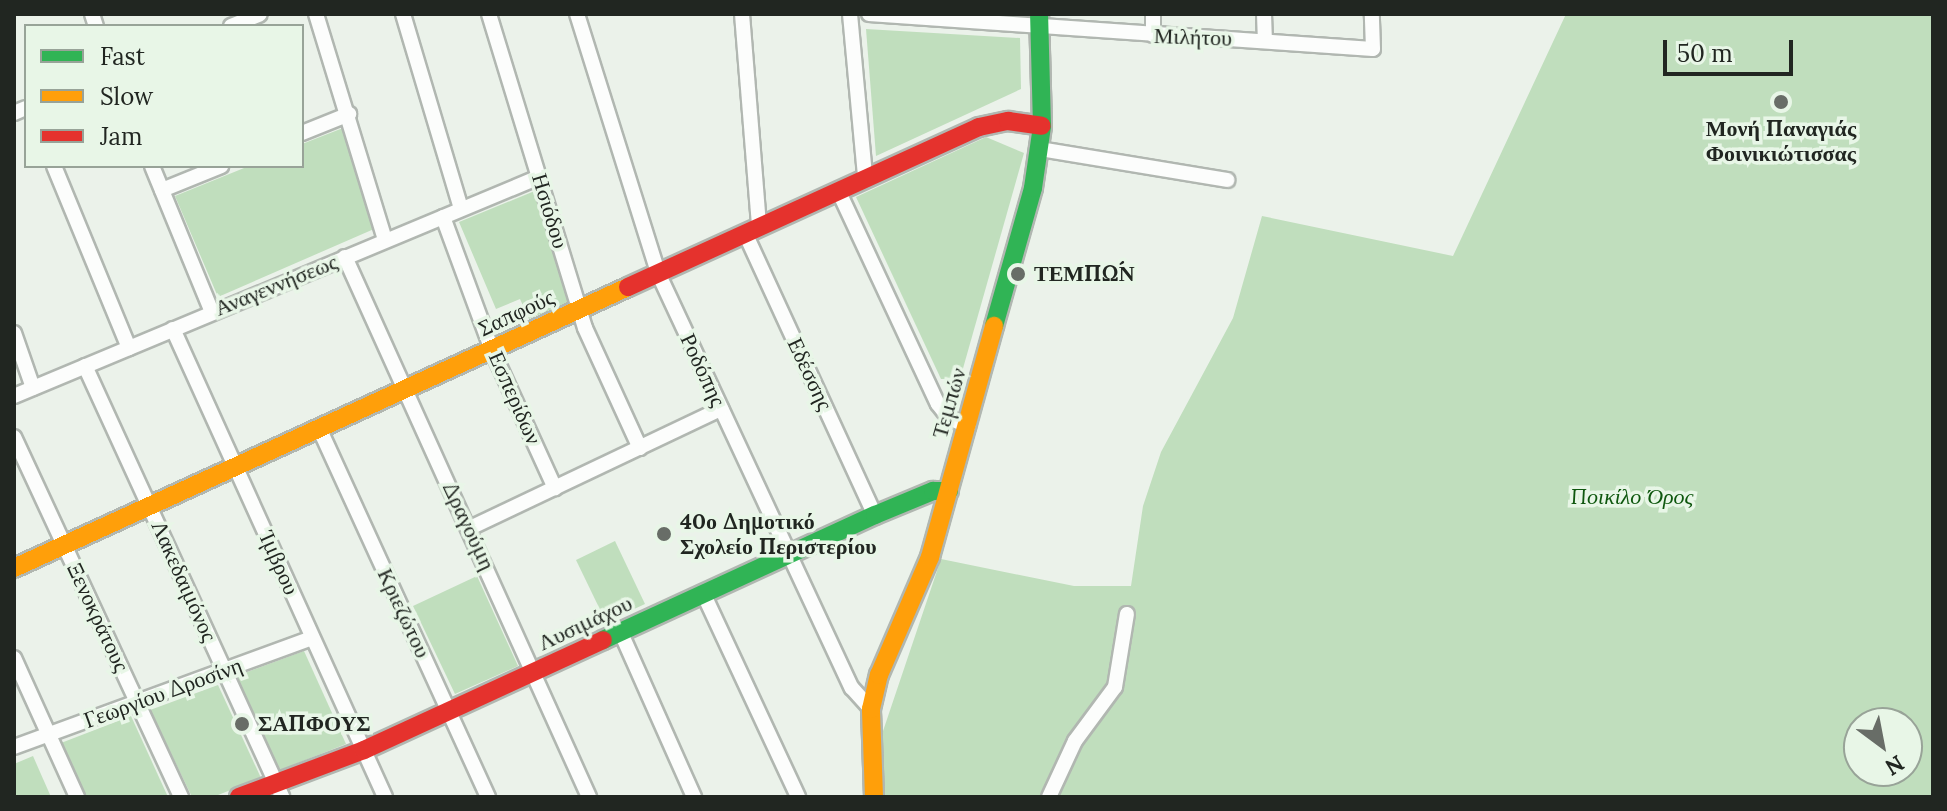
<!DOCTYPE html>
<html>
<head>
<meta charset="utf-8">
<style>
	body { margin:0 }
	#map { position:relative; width:1947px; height:811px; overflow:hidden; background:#ebf2ea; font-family:Lora,serif }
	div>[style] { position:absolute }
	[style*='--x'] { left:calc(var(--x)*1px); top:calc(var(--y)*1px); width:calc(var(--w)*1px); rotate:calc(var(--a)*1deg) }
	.green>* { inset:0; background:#c0debd }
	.roads { filter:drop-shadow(2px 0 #b1b7b1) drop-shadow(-2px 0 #b1b7b1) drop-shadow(0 2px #b1b7b1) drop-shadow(0 -2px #b1b7b1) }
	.street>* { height:14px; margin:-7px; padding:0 7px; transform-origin:7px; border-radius:7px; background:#fcfdfc }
	.fast>* { height:18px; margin:-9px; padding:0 9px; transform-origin:9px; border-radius:9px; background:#30b455 }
	.slow>* { height:18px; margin:-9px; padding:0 9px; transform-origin:9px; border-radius:9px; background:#ff9f0a }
	.jam>* { height:18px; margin:-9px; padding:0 9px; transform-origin:9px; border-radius:9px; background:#e5322d }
	.dots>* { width:22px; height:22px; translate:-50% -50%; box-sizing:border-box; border:4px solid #e8f6e7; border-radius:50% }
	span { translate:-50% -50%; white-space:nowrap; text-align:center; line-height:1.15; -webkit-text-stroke:7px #e8f6e7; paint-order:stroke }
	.street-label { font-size:22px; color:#212621 }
	.poi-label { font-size:22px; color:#212621; font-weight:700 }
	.left { translate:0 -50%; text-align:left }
	.park-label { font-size:22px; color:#0e570e; font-style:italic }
	.frame { position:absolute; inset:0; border:16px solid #212621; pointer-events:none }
	.legend { position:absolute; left:24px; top:24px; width:280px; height:144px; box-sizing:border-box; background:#e8f6e7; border:2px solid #98a398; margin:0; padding:10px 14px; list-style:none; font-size:24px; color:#212621 }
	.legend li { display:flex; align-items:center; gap:16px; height:40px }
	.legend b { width:40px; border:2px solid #98a398 }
	.north { position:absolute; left:1843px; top:707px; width:80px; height:80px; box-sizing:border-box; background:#e8f6e7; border:2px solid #98a398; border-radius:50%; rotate:148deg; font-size:22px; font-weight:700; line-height:32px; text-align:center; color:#212621 }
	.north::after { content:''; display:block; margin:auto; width:28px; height:36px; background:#686d67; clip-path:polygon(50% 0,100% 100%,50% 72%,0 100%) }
	.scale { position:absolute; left:1663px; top:40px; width:130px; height:36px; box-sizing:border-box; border:4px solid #212621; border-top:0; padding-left:10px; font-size:24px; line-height:28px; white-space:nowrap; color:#212621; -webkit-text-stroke:6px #e8f6e7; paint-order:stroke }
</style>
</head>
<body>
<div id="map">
	<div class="green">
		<i style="clip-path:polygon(evenodd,1566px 14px,1933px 14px,1933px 797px,883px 797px,882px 734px,941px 559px,1074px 586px,1131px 586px,1143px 506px,1161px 452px,1233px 318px,1262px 216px,1453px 256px,1566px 14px,1859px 723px,1907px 723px,1907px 771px,1859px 771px,1859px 723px)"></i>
		<i style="clip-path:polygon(866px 29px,1020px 38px,1021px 89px,876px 156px)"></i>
		<i style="clip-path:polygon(343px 128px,374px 229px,218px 297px,175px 196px,249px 166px,302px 166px,302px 144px)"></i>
		<i style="clip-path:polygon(986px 137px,1024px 153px,960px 379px,941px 379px,856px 197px)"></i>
		<i style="clip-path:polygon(537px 190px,569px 302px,529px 319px,520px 299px,496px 309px,459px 222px)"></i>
		<i style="clip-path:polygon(615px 541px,645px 604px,606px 622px,576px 560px)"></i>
		<i style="clip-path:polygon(477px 576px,518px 666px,455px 694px,413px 606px)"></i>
		<i style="clip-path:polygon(304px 651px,346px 744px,280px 770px,236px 676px)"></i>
		<i style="clip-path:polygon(218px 685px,261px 778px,213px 797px,192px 797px,150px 710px)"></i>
		<i style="clip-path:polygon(131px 716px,168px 797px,86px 797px,61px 743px)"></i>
		<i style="clip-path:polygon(33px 756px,51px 797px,14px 797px,14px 764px)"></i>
	</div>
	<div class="roads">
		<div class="street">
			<i style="--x:92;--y:14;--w:13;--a:72"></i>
			<i style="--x:316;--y:14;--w:236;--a:73"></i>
			<i style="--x:403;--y:14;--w:203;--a:73.4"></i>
			<i style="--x:489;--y:14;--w:328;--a:73"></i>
			<i style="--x:585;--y:328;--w:132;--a:65.4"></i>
			<i style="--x:577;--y:14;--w:274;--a:72.6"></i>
			<i style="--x:659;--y:275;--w:456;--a:65"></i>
			<i style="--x:852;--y:688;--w:28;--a:48"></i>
			<i style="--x:742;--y:14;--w:213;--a:85.4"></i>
			<i style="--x:850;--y:14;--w:164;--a:84.7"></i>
			<i style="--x:869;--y:14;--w:505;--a:3.97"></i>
			<i style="--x:1373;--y:49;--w:35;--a:-92"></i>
			<i style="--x:1264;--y:14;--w:26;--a:88"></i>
			<i style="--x:231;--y:26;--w:31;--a:-22"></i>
			<i style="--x:1153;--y:35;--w:21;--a:-90"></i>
			<i style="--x:14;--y:113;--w:13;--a:-23"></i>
			<i style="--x:302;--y:133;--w:51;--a:-22"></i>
			<i style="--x:1040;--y:149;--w:190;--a:9.4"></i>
			<i style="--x:54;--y:166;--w:197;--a:67.6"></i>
			<i style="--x:152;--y:166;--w:158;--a:67.7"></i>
			<i style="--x:162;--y:190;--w:64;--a:-22.1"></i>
			<i style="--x:838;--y:190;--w:236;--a:65"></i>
			<i style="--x:938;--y:404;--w:18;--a:52"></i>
			<i style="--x:949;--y:418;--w:21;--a:23"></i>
			<i style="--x:443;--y:217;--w:142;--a:69.8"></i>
			<i style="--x:492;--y:350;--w:152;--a:65.5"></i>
			<i style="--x:745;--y:233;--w:311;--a:65.3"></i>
			<i style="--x:345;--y:257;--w:593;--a:65.68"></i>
			<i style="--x:173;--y:329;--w:514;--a:65.63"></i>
			<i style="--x:14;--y:333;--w:58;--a:70.9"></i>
			<i style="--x:85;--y:366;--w:474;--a:65.4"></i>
			<i style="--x:14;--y:396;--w:569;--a:-22.64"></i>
			<i style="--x:320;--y:430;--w:404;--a:65.4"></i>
			<i style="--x:14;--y:437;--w:397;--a:65.1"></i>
			<i style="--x:470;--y:528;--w:278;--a:-25.4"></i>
			<i style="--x:704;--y:595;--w:223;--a:65"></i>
			<i style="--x:621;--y:633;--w:180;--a:66"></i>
			<i style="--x:14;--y:658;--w:153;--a:65.6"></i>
			<i style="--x:14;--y:747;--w:317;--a:-20.1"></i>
			<i style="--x:1049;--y:797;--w:62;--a:-65.1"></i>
			<i style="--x:1075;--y:741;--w:67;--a:-53.5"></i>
			<i style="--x:1115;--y:687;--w:74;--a:-80.7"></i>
		</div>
		<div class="fast">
			<i style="--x:994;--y:326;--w:143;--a:-74.2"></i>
			<i style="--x:1033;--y:188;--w:63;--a:-81.7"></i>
			<i style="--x:1042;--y:126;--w:112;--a:-91.5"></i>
			<i style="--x:603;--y:640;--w:299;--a:-24.7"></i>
			<i style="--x:875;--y:515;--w:63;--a:-22.5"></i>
			<i style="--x:933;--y:491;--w:16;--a:0"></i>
		</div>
		<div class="slow">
			<i style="--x:14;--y:568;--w:675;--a:-24.59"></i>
			<i style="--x:874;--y:797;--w:88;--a:-92"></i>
			<i style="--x:871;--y:709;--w:35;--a:-77"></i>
			<i style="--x:879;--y:675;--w:129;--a:-66.6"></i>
			<i style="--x:930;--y:557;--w:240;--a:-74.5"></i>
		</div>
		<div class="jam">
			<i style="--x:628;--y:287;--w:386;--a:-24.5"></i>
			<i style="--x:979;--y:127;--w:30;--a:-12"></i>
			<i style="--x:1008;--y:121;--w:34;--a:8"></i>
			<i style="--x:239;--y:797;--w:134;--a:-20.6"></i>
			<i style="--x:364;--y:750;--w:263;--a:-24.7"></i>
		</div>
	</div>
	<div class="dots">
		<i style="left:1781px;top:102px;background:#686d67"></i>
		<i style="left:1018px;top:274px;background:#686d67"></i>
		<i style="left:664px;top:534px;background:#686d67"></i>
		<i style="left:242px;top:724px;background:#686d67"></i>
	</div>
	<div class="street-label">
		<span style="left:1193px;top:37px;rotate:2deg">Μιλήτου</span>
		<span style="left:550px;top:211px;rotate:73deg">Ησιόδου</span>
		<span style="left:276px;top:285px;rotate:-22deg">Αναγεννήσεως</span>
		<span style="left:516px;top:313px;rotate:-25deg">Σαπφούς</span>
		<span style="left:703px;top:370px;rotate:65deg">Ροδόπης</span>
		<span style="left:810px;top:374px;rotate:65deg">Εδέσσης</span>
		<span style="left:515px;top:398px;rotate:66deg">Εσπερίδων</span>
		<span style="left:949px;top:403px;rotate:-74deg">Τεμπών</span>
		<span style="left:469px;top:526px;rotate:65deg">Δραγούμη</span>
		<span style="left:279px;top:563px;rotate:66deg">Ίμβρου</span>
		<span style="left:184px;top:581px;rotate:66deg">Λακεδαιμόνος</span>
		<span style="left:404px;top:613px;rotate:65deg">Κριεζώτου</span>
		<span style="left:98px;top:617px;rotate:65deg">Ξενοκράτους</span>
		<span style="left:585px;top:623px;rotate:-25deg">Λυσιμάχου</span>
		<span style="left:163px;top:693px;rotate:-20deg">Γεωργίου Δροσίνη</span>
	</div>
	<div class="poi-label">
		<span style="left:1781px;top:141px">Μονή Παναγιάς<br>Φοινικιώτισσας</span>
		<span class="left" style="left:1034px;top:274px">ΤΕΜΠΏΝ</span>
		<span class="left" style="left:680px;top:534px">40ο Δημοτικό<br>Σχολείο Περιστερίου</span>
		<span class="left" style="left:258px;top:724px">ΣΑΠΦΟΥΣ</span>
	</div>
	<div class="park-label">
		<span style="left:1632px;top:497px">Ποικίλο Όρος</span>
	</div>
	<div class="frame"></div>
	<ul class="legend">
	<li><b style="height:10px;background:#30b455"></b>Fast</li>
	<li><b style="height:10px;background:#ff9f0a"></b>Slow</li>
	<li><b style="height:10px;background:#e5322d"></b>Jam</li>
	</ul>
	<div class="north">N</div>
	<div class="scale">50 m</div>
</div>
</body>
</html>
